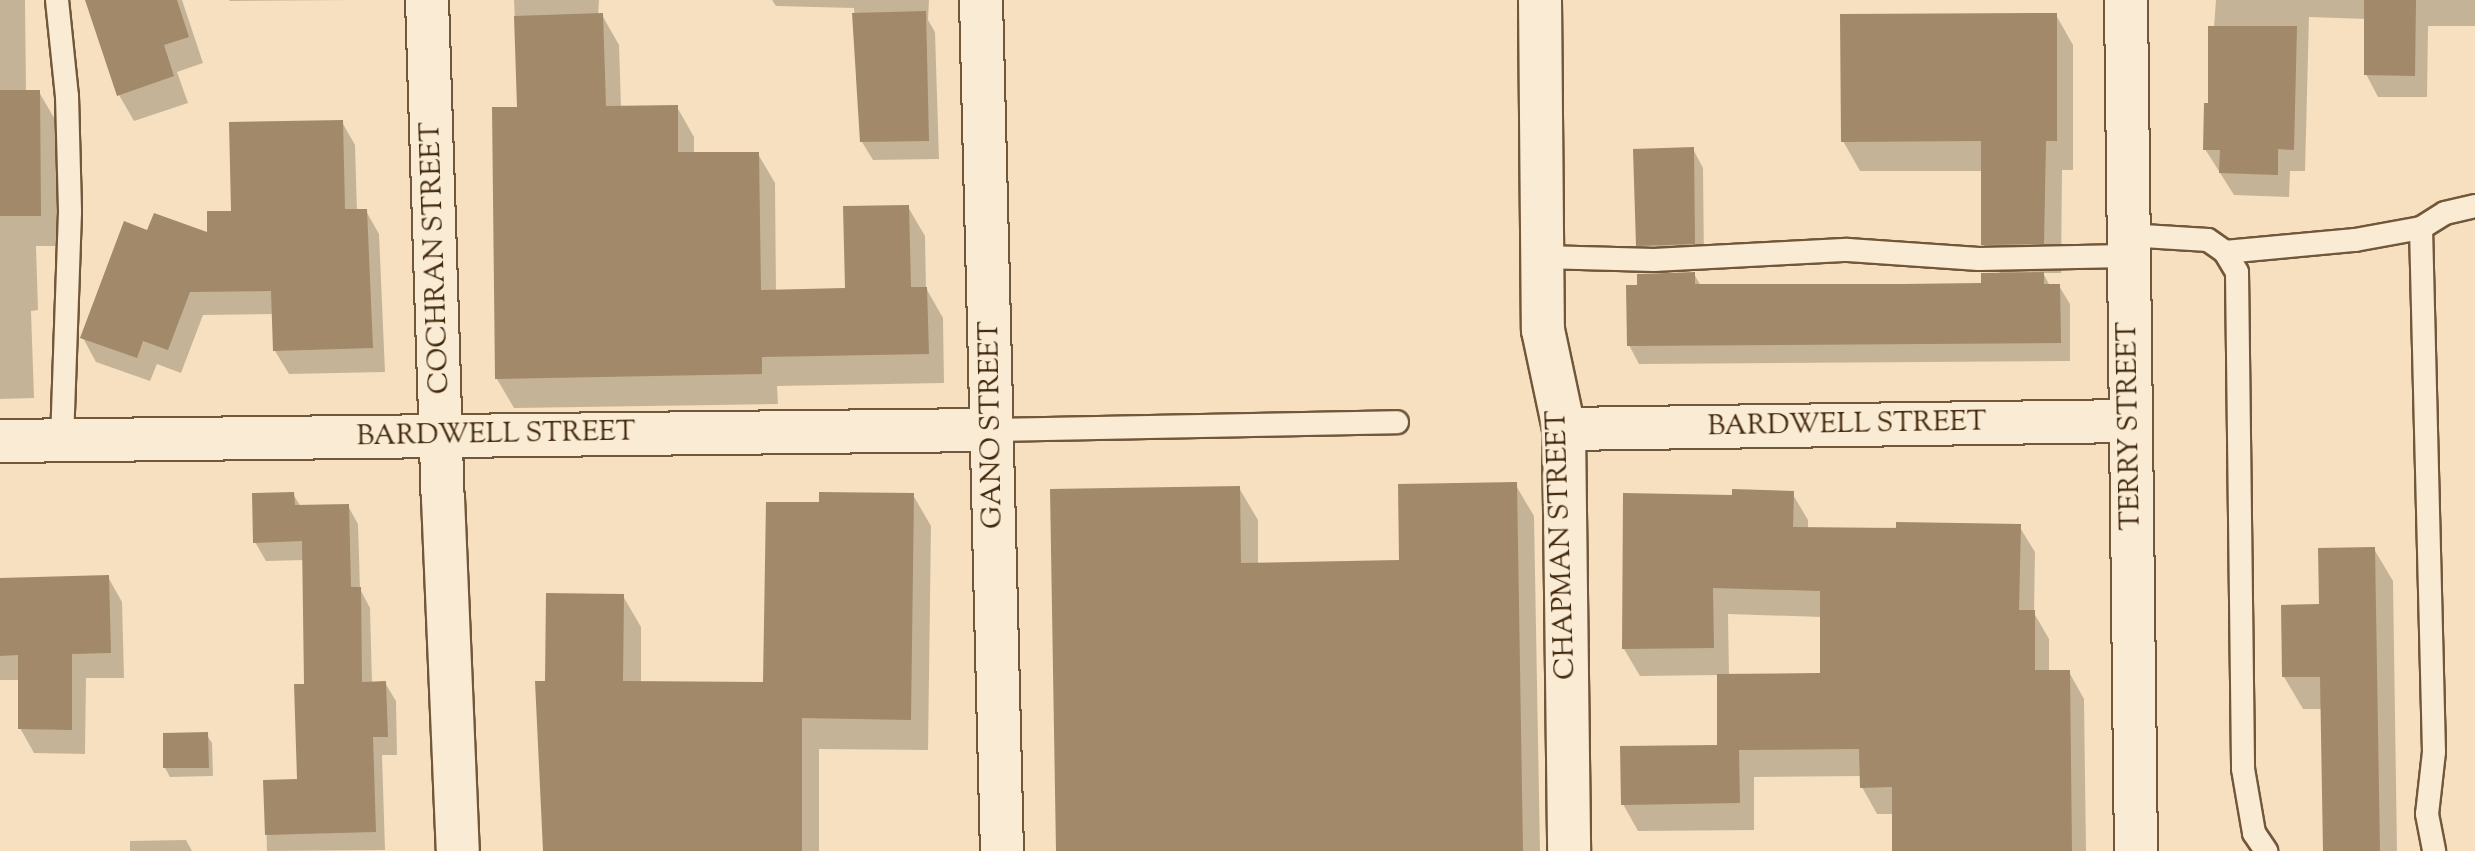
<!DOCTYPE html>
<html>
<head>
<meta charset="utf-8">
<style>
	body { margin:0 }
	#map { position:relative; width:2475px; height:851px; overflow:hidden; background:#f7e0bf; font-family:"Sorts Mill Goudy",serif }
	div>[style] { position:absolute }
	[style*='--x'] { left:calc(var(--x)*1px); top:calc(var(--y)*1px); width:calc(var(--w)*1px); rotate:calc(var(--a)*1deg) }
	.shadow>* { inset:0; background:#0003 }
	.building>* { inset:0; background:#a1896a }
	.roads { filter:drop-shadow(2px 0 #71583a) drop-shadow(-2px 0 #71583a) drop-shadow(0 2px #71583a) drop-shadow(0 -2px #71583a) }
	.service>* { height:22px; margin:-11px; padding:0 11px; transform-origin:11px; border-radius:11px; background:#faebd5 }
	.minor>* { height:42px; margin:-21px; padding:0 21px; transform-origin:21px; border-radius:21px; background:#faebd5 }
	span { translate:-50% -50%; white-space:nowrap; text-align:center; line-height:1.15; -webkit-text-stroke:7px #faebd5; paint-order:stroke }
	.street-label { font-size:28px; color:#442b0e }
</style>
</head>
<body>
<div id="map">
	<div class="shadow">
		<i style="clip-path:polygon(0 0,25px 0,26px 92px,39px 92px,57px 123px,57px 246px,36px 246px,38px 310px,31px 311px,34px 398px,0 399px)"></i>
		<i style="clip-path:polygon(87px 0,182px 0,203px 63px,177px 72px,188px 103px,134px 121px,119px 95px)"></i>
		<i style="clip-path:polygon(229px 0,353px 0,230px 1px)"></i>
		<i style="clip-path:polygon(514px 0,599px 0,598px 16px,602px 15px,619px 45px,621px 108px,677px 107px,694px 137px,694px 154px,758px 154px,775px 183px,776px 292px,847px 290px,908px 207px,925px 236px,926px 288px,943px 318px,944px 383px,777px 386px,778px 404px,514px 408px,497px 379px,519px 109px)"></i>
		<i style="clip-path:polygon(772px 0,929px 0,928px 20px,935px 32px,939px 159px,873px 160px,862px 142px,854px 8px,776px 6px)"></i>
		<i style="clip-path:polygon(2216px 0,2475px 0,2475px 26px,2428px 26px,2427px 97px,2378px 97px,2366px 74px,2366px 19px,2309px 17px,2305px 171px,2290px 171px,2289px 197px,2234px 195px,2205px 149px)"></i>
		<i style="clip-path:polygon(2056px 15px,2073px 45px,2073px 170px,2062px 170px,2061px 273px,2043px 273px,2050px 286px,2059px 286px,2070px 304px,2070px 361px,1639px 364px,1629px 345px,1694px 274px,1701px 286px,1982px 285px,2001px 275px,1983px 244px,1983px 171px,1860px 171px,1843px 141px)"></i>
		<i style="clip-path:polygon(342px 122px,355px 145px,357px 211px,366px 211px,379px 234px,385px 372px,289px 374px,275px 351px,274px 314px,203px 315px,181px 373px,157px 364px,150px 381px,96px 362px,83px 338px,149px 233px,209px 235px)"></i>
		<i style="clip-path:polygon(1693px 149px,1703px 168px,1704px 262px,1649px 263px,1638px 245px)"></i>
		<i style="clip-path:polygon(1515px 484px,1534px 516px,1540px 851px,1058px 851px,1239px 488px,1258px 520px,1258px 565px,1401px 562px)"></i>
		<i style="clip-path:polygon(evenodd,1792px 493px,1808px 520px,1808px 529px,2019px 526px,2035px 552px,2034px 613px,2049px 639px,2049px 672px,2069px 672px,2084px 699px,2086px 851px,1894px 851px,1894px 814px,1877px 814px,1862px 787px,1861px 776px,1754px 777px,1754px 830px,1638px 831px,1623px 804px,1719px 747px,1719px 675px,1640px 676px,1624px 649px,1734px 497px,1792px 493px,1728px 614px,1822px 617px,1822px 675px,1729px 676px,1728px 614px)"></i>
		<i style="clip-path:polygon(293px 494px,301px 507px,348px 506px,358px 524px,360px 589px,370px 608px,372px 683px,385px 683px,396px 701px,397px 755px,382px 755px,385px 850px,267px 851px,265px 782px,299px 781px,306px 686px,304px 560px,266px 561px,255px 542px)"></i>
		<i style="clip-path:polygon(913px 495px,931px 526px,928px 750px,819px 749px,819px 851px,545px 851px,547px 683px,623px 596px,641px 627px,641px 683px,765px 684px,821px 504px)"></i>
		<i style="clip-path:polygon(2374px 549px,2393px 581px,2397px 851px,2325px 851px,2323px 709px,2303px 709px,2284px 677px,2321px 606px)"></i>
		<i style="clip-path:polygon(108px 577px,122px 602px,124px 678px,86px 678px,85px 754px,34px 753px,20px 728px,20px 680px,0 680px,0 580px)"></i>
		<i style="clip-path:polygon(206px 734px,212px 743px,213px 776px,170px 777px,165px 768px)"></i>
		<i style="clip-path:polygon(186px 840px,192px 851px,130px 851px,130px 841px)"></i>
	</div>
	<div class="building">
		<i style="clip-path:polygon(85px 0,177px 0,189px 37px,164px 45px,174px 76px,117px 96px)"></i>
		<i style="clip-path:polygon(2364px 0,2416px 0,2415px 76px,2364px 75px)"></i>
		<i style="clip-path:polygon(926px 11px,929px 141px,860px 142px,852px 13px)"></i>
		<i style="clip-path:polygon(603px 13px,606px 106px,678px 105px,678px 152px,759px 152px,761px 290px,845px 288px,843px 206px,909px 205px,911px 287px,927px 287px,929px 354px,762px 357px,762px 374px,495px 379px,492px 107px,517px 107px,514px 16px)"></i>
		<i style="clip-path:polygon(2057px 13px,2057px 141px,2046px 141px,2044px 244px,1981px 245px,1981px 141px,1841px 142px,1840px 14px)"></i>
		<i style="clip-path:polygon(2208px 26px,2297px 26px,2294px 150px,2278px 149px,2278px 175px,2219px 173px,2220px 150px,2203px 150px,2204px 103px,2208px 103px)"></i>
		<i style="clip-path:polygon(0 90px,40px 90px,41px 216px,0 216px)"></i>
		<i style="clip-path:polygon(343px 120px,345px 209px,367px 209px,373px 348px,273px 351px,271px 291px,190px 292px,168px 350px,143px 341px,137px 358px,80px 338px,124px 221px,147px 230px,154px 213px,207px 232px,207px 211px,231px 211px,229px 122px)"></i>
		<i style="clip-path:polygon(1694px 147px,1695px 244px,1636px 246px,1633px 149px)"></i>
		<i style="clip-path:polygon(1695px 272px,1695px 284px,1903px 284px,1981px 283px,1981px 273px,2044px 272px,2044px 284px,2060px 284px,2061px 343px,1627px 346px,1626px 285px,1637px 285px,1637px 274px)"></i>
		<i style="clip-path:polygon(1517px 482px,1523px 851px,1056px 851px,1050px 489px,1240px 486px,1241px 563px,1399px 560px,1398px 484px)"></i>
		<i style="clip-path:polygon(1732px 489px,1794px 491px,1793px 527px,1896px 528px,1896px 522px,2021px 524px,2019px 610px,2035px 610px,2035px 670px,2070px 670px,2072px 851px,1892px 851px,1892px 787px,1860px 788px,1859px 749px,1739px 750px,1740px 803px,1621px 805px,1620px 746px,1717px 745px,1717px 674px,1820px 673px,1820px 591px,1713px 588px,1714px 648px,1622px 649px,1623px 493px,1732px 495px)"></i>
		<i style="clip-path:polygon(294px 492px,295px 505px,349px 504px,351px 587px,361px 587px,362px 682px,386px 681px,388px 737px,373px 737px,376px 832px,265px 835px,263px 780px,297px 779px,294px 684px,304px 684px,302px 541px,253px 543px,252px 493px)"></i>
		<i style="clip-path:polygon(819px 492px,914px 493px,911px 720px,802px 718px,802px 851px,543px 851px,535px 681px,545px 681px,546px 593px,624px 594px,623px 681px,763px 682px,766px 502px,819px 502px)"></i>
		<i style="clip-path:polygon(2375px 547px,2380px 851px,2323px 851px,2320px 677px,2282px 677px,2281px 605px,2319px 604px,2318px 548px)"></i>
		<i style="clip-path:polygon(109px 575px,111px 653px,72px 654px,72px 730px,18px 729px,18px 655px,0 656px,0 578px)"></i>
		<i style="clip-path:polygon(208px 732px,209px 768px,163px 768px,163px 733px)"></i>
	</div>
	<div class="roads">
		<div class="service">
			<i style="--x:57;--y:0;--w:97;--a:84.1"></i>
			<i style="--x:67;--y:96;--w:116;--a:88.5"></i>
			<i style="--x:70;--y:212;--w:228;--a:92"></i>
			<i style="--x:2421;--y:228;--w:524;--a:88.58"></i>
			<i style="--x:2434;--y:752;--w:62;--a:96.4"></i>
			<i style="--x:2427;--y:814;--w:38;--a:79"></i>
			<i style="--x:2127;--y:235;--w:81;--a:3.5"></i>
			<i style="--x:2208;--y:240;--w:21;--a:35"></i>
			<i style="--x:2225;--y:252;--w:23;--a:59"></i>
			<i style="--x:2237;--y:272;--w:497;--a:89.3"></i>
			<i style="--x:2243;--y:769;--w:65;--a:80.2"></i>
			<i style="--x:2254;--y:833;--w:22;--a:56"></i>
			<i style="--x:2225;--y:252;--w:131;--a:-5.3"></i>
			<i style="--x:2355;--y:240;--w:67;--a:-10.3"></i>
			<i style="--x:2421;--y:228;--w:28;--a:-32"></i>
			<i style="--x:2445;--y:213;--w:31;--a:-13"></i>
			<i style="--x:1542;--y:257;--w:112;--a:1.5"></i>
			<i style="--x:1654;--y:260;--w:194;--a:-3"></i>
			<i style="--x:1848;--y:250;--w:131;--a:3.9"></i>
			<i style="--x:1979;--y:259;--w:148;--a:-1.2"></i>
			<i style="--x:992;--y:430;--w:405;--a:-1.1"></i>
		</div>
		<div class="minor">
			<i style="--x:427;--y:0;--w:498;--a:88.2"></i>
			<i style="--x:443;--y:498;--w:353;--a:87.6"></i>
			<i style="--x:981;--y:0;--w:851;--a:88.59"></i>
			<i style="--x:1540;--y:0;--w:330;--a:89.5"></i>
			<i style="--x:1543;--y:330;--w:101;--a:78"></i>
			<i style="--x:1564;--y:429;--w:422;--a:89.3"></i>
			<i style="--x:2126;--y:0;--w:851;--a:89.33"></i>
			<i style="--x:1564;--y:429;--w:566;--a:-0.81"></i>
			<i style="--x:0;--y:441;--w:992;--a:-0.64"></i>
		</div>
	</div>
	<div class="street-label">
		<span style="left:436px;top:258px;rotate:-92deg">COCHRAN STREET</span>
		<span style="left:992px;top:425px;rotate:-91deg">GANO STREET</span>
		<span style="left:1847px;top:425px;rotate:-1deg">BARDWELL STREET</span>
		<span style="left:2130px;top:426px;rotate:-91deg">TERRY STREET</span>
		<span style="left:496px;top:435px;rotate:-1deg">BARDWELL STREET</span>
		<span style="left:1562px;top:545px;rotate:-92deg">CHAPMAN STREET</span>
	</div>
</div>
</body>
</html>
